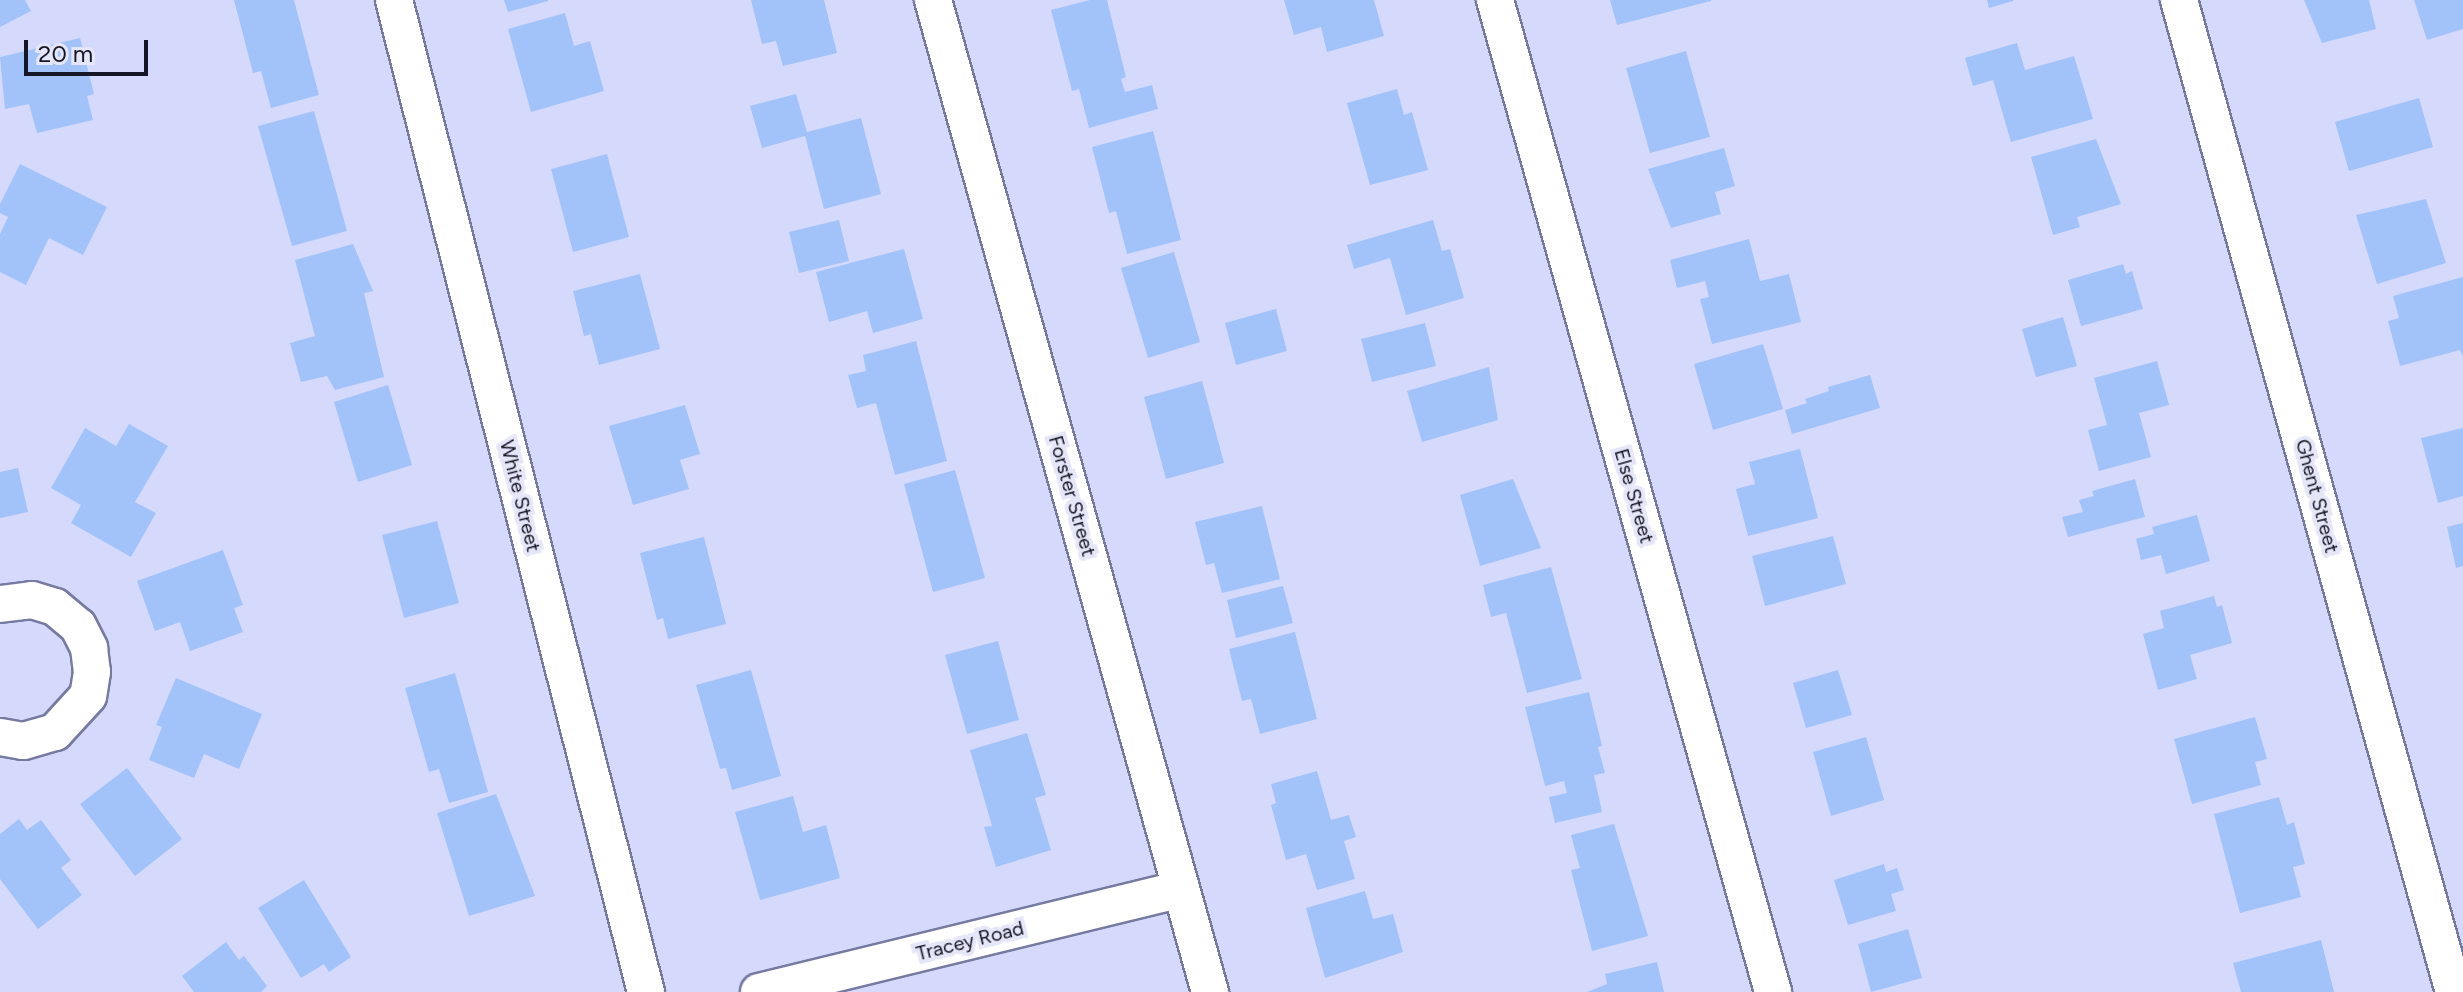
<!DOCTYPE html>
<html>
<head>
<meta charset="utf-8">
<style>
	body { margin:0 }
	#map { position:relative; width:2463px; height:992px; overflow:hidden; background:#d5d9fc; font-family:Figtree,sans-serif }
	div>[style] { position:absolute }
	[style*='--x'] { left:calc(var(--x)*1px); top:calc(var(--y)*1px); width:calc(var(--w)*1px); rotate:calc(var(--a)*1deg) }
	.building>* { inset:0; background:#a2c3fa }
	.roads { filter:drop-shadow(2px 0 #767aa1) drop-shadow(-2px 0 #767aa1) drop-shadow(0 2px #767aa1) drop-shadow(0 -2px #767aa1) }
	.minor>* { height:36px; margin:-18px; padding:0 18px; transform-origin:18px; border-radius:18px; background:#fff }
	span { translate:-50% -50%; white-space:nowrap; text-align:center; line-height:1.15; -webkit-text-stroke:8px #e5e7f9; paint-order:stroke }
	.street-label { font-size:20px; color:#161726 }
	.scale { position:absolute; left:24px; top:40px; width:124px; height:36px; box-sizing:border-box; border:4px solid #161726; border-top:0; padding-left:10px; font-size:24px; line-height:28px; white-space:nowrap; color:#161726; -webkit-text-stroke:6px #e5e7f9; paint-order:stroke }
</style>
</head>
<body>
<div id="map">
	<div class="building">
		<i style="clip-path:polygon(0 0,25px 0,31px 11px,0 27px)"></i>
		<i style="clip-path:polygon(234px 0,294px 0,319px 95px,271px 108px,261px 71px,253px 73px)"></i>
		<i style="clip-path:polygon(504px 0,548px 0,548px 1px,508px 12px)"></i>
		<i style="clip-path:polygon(751px 0,824px 0,837px 53px,783px 66px,776px 41px,762px 44px)"></i>
		<i style="clip-path:polygon(1090px 0,1107px 0,1126px 77px,1121px 79px,1125px 92px,1152px 85px,1158px 109px,1089px 128px,1079px 89px,1072px 91px,1051px 10px)"></i>
		<i style="clip-path:polygon(1284px 0,1374px 0,1384px 36px,1327px 52px,1321px 27px,1294px 35px)"></i>
		<i style="clip-path:polygon(1610px 0,1711px 0,1711px 1px,1617px 25px)"></i>
		<i style="clip-path:polygon(1987px 0,2013px 0,2013px 1px,1989px 8px)"></i>
		<i style="clip-path:polygon(2304px 0,2369px 0,2376px 29px,2322px 43px)"></i>
		<i style="clip-path:polygon(2414px 0,2463px 0,2463px 29px,2427px 40px)"></i>
		<i style="clip-path:polygon(565px 13px,574px 46px,590px 41px,604px 91px,531px 112px,508px 29px)"></i>
		<i style="clip-path:polygon(80px 38px,94px 94px,87px 96px,93px 120px,37px 133px,29px 104px,5px 109px,0 57px)"></i>
		<i style="clip-path:polygon(2017px 43px,2025px 70px,2074px 56px,2093px 119px,2011px 142px,1993px 80px,1973px 86px,1965px 58px)"></i>
		<i style="clip-path:polygon(1686px 51px,1710px 137px,1650px 153px,1626px 68px)"></i>
		<i style="clip-path:polygon(1397px 89px,1404px 115px,1412px 112px,1428px 170px,1370px 185px,1347px 103px)"></i>
		<i style="clip-path:polygon(796px 94px,807px 132px,861px 118px,881px 194px,824px 209px,805px 136px,762px 148px,750px 106px)"></i>
		<i style="clip-path:polygon(2419px 98px,2433px 147px,2349px 171px,2335px 122px)"></i>
		<i style="clip-path:polygon(314px 111px,347px 231px,292px 246px,258px 126px)"></i>
		<i style="clip-path:polygon(1153px 131px,1181px 240px,1127px 254px,1116px 211px,1109px 213px,1092px 147px)"></i>
		<i style="clip-path:polygon(2096px 139px,2121px 204px,2077px 217px,2080px 227px,2053px 235px,2031px 157px)"></i>
		<i style="clip-path:polygon(1724px 148px,1735px 186px,1715px 192px,1721px 214px,1671px 228px,1648px 169px)"></i>
		<i style="clip-path:polygon(607px 154px,629px 237px,573px 252px,551px 169px)"></i>
		<i style="clip-path:polygon(20px 164px,107px 207px,83px 255px,49px 238px,26px 285px,0 272px,0 234px,8px 217px,0 213px,0 204px)"></i>
		<i style="clip-path:polygon(2426px 199px,2446px 263px,2377px 284px,2356px 215px)"></i>
		<i style="clip-path:polygon(839px 220px,849px 261px,799px 273px,789px 232px)"></i>
		<i style="clip-path:polygon(1433px 220px,1442px 251px,1450px 249px,1464px 298px,1406px 315px,1390px 258px,1354px 269px,1347px 245px)"></i>
		<i style="clip-path:polygon(1749px 239px,1760px 281px,1789px 274px,1801px 322px,1712px 344px,1700px 299px,1709px 297px,1705px 281px,1677px 288px,1670px 260px)"></i>
		<i style="clip-path:polygon(353px 244px,373px 291px,364px 293px,384px 377px,335px 390px,327px 376px,301px 382px,290px 343px,315px 336px,295px 260px)"></i>
		<i style="clip-path:polygon(904px 249px,923px 319px,873px 333px,867px 311px,829px 322px,816px 272px)"></i>
		<i style="clip-path:polygon(1174px 252px,1200px 342px,1148px 358px,1121px 268px)"></i>
		<i style="clip-path:polygon(2123px 264px,2126px 274px,2132px 271px,2143px 309px,2081px 326px,2068px 280px)"></i>
		<i style="clip-path:polygon(640px 274px,660px 349px,599px 365px,591px 334px,584px 336px,573px 291px)"></i>
		<i style="clip-path:polygon(2463px 277px,2463px 357px,2460px 350px,2400px 366px,2388px 321px,2399px 318px,2393px 296px)"></i>
		<i style="clip-path:polygon(1276px 309px,1287px 351px,1236px 365px,1225px 323px)"></i>
		<i style="clip-path:polygon(2063px 317px,2077px 366px,2036px 377px,2022px 329px)"></i>
		<i style="clip-path:polygon(1425px 323px,1436px 366px,1372px 382px,1361px 339px)"></i>
		<i style="clip-path:polygon(916px 341px,947px 461px,895px 475px,876px 403px,857px 408px,848px 375px,866px 371px,863px 355px)"></i>
		<i style="clip-path:polygon(1763px 344px,1783px 409px,1713px 430px,1694px 364px)"></i>
		<i style="clip-path:polygon(2157px 361px,2169px 405px,2139px 413px,2151px 457px,2099px 471px,2088px 430px,2107px 425px,2094px 378px)"></i>
		<i style="clip-path:polygon(1489px 367px,1498px 420px,1422px 442px,1407px 391px)"></i>
		<i style="clip-path:polygon(1870px 375px,1880px 408px,1792px 434px,1785px 410px,1807px 403px,1805px 399px,1829px 391px,1828px 387px)"></i>
		<i style="clip-path:polygon(1202px 381px,1224px 463px,1166px 479px,1144px 397px)"></i>
		<i style="clip-path:polygon(388px 385px,412px 465px,358px 482px,334px 402px)"></i>
		<i style="clip-path:polygon(685px 405px,700px 454px,680px 460px,689px 489px,633px 505px,609px 426px)"></i>
		<i style="clip-path:polygon(129px 424px,168px 446px,135px 502px,156px 513px,131px 557px,71px 523px,81px 505px,51px 488px,85px 428px,116px 446px)"></i>
		<i style="clip-path:polygon(2463px 428px,2463px 496px,2438px 503px,2421px 438px)"></i>
		<i style="clip-path:polygon(1800px 449px,1818px 518px,1748px 536px,1736px 489px,1755px 484px,1749px 462px)"></i>
		<i style="clip-path:polygon(18px 468px,28px 512px,0 518px,0 472px)"></i>
		<i style="clip-path:polygon(955px 470px,985px 578px,933px 592px,904px 484px)"></i>
		<i style="clip-path:polygon(1513px 479px,1541px 548px,1480px 566px,1460px 495px)"></i>
		<i style="clip-path:polygon(2135px 479px,2145px 517px,2068px 537px,2062px 517px,2083px 512px,2079px 500px,2094px 496px,2092px 491px)"></i>
		<i style="clip-path:polygon(1262px 506px,1280px 579px,1222px 593px,1214px 563px,1206px 565px,1195px 522px)"></i>
		<i style="clip-path:polygon(2197px 515px,2210px 561px,2166px 574px,2161px 555px,2141px 560px,2136px 539px,2154px 534px,2152px 527px)"></i>
		<i style="clip-path:polygon(437px 521px,459px 603px,404px 618px,382px 535px)"></i>
		<i style="clip-path:polygon(2463px 523px,2463px 566px,2456px 568px,2447px 527px)"></i>
		<i style="clip-path:polygon(1833px 536px,1846px 584px,1765px 606px,1752px 556px)"></i>
		<i style="clip-path:polygon(704px 537px,726px 624px,668px 639px,663px 618px,657px 620px,640px 553px)"></i>
		<i style="clip-path:polygon(223px 550px,243px 605px,234px 608px,243px 632px,190px 651px,180px 622px,155px 631px,137px 581px)"></i>
		<i style="clip-path:polygon(1551px 567px,1582px 679px,1527px 693px,1506px 613px,1491px 617px,1483px 585px)"></i>
		<i style="clip-path:polygon(1283px 586px,1293px 623px,1236px 638px,1227px 600px)"></i>
		<i style="clip-path:polygon(2214px 596px,2217px 607px,2222px 605px,2232px 643px,2190px 655px,2197px 679px,2158px 690px,2143px 634px,2164px 628px,2160px 611px)"></i>
		<i style="clip-path:polygon(1295px 632px,1317px 719px,1260px 734px,1251px 699px,1242px 701px,1229px 649px)"></i>
		<i style="clip-path:polygon(998px 641px,1019px 720px,967px 734px,945px 655px)"></i>
		<i style="clip-path:polygon(751px 670px,781px 776px,732px 790px,726px 768px,720px 769px,696px 685px)"></i>
		<i style="clip-path:polygon(1838px 670px,1852px 715px,1806px 728px,1793px 683px)"></i>
		<i style="clip-path:polygon(455px 673px,488px 792px,449px 803px,439px 769px,429px 772px,405px 688px)"></i>
		<i style="clip-path:polygon(176px 678px,262px 714px,239px 769px,204px 754px,194px 778px,149px 760px,162px 727px,156px 725px)"></i>
		<i style="clip-path:polygon(1589px 692px,1602px 746px,1598px 747px,1605px 773px,1594px 775px,1602px 812px,1555px 823px,1549px 797px,1567px 793px,1564px 781px,1545px 786px,1525px 707px)"></i>
		<i style="clip-path:polygon(2255px 717px,2267px 759px,2255px 762px,2261px 785px,2192px 804px,2174px 739px)"></i>
		<i style="clip-path:polygon(1027px 733px,1046px 795px,1035px 798px,1051px 850px,996px 867px,984px 827px,992px 826px,970px 750px)"></i>
		<i style="clip-path:polygon(1866px 737px,1884px 800px,1831px 816px,1813px 752px)"></i>
		<i style="clip-path:polygon(127px 768px,182px 839px,135px 876px,80px 804px)"></i>
		<i style="clip-path:polygon(1317px 771px,1331px 820px,1349px 815px,1356px 837px,1344px 841px,1355px 879px,1317px 890px,1306px 854px,1286px 860px,1271px 805px,1276px 803px,1271px 784px)"></i>
		<i style="clip-path:polygon(496px 794px,535px 896px,469px 916px,437px 813px)"></i>
		<i style="clip-path:polygon(793px 796px,803px 832px,826px 825px,840px 878px,760px 900px,735px 812px)"></i>
		<i style="clip-path:polygon(2279px 797px,2287px 825px,2294px 822px,2305px 864px,2293px 867px,2301px 897px,2240px 913px,2214px 814px)"></i>
		<i style="clip-path:polygon(19px 819px,27px 830px,41px 820px,71px 860px,61px 868px,82px 895px,38px 929px,0 879px,0 834px)"></i>
		<i style="clip-path:polygon(1614px 824px,1648px 936px,1592px 951px,1571px 870px,1580px 868px,1571px 835px)"></i>
		<i style="clip-path:polygon(1884px 864px,1886px 872px,1897px 868px,1904px 890px,1891px 894px,1896px 911px,1848px 925px,1834px 880px)"></i>
		<i style="clip-path:polygon(304px 880px,351px 957px,329px 972px,324px 964px,301px 978px,258px 908px)"></i>
		<i style="clip-path:polygon(1365px 891px,1373px 919px,1393px 914px,1403px 952px,1325px 978px,1306px 908px)"></i>
		<i style="clip-path:polygon(1908px 929px,1922px 978px,1871px 992px,1858px 944px)"></i>
		<i style="clip-path:polygon(2321px 940px,2334px 992px,2241px 992px,2233px 963px)"></i>
		<i style="clip-path:polygon(226px 942px,239px 960px,244px 956px,267px 986px,261px 992px,194px 992px,182px 976px)"></i>
		<i style="clip-path:polygon(1657px 962px,1664px 992px,1587px 992px,1607px 984px,1605px 974px)"></i>
	</div>
	<div class="roads">
		<div class="minor">
			<i style="--x:394;--y:0;--w:1024;--a:75.75"></i>
			<i style="--x:933;--y:0;--w:1030;--a:74.4"></i>
			<i style="--x:1495;--y:0;--w:1030;--a:74.34"></i>
			<i style="--x:2179;--y:0;--w:1029;--a:74.51"></i>
			<i style="--x:0;--y:604;--w:32;--a:-7"></i>
			<i style="--x:32;--y:600;--w:24;--a:17"></i>
			<i style="--x:55;--y:607;--w:30;--a:40"></i>
			<i style="--x:78;--y:626;--w:25;--a:63"></i>
			<i style="--x:89;--y:648;--w:24;--a:83"></i>
			<i style="--x:92;--y:672;--w:24;--a:99"></i>
			<i style="--x:88;--y:696;--w:49;--a:132.5"></i>
			<i style="--x:55;--y:732;--w:33;--a:164"></i>
			<i style="--x:23;--y:741;--w:23;--a:-170"></i>
			<i style="--x:759;--y:992;--w:434;--a:-13.7"></i>
		</div>
	</div>
	<div class="street-label">
		<span style="left:520px;top:496px;rotate:76deg">White Street</span>
		<span style="left:1072px;top:496px;rotate:74deg">Forster Street</span>
		<span style="left:1634px;top:496px;rotate:74deg">Else Street</span>
		<span style="left:2317px;top:496px;rotate:75deg">Ghent Street</span>
		<span style="left:970px;top:941px;rotate:-14deg">Tracey Road</span>
	</div>
	<div class="scale">20 m</div>
</div>
</body>
</html>
